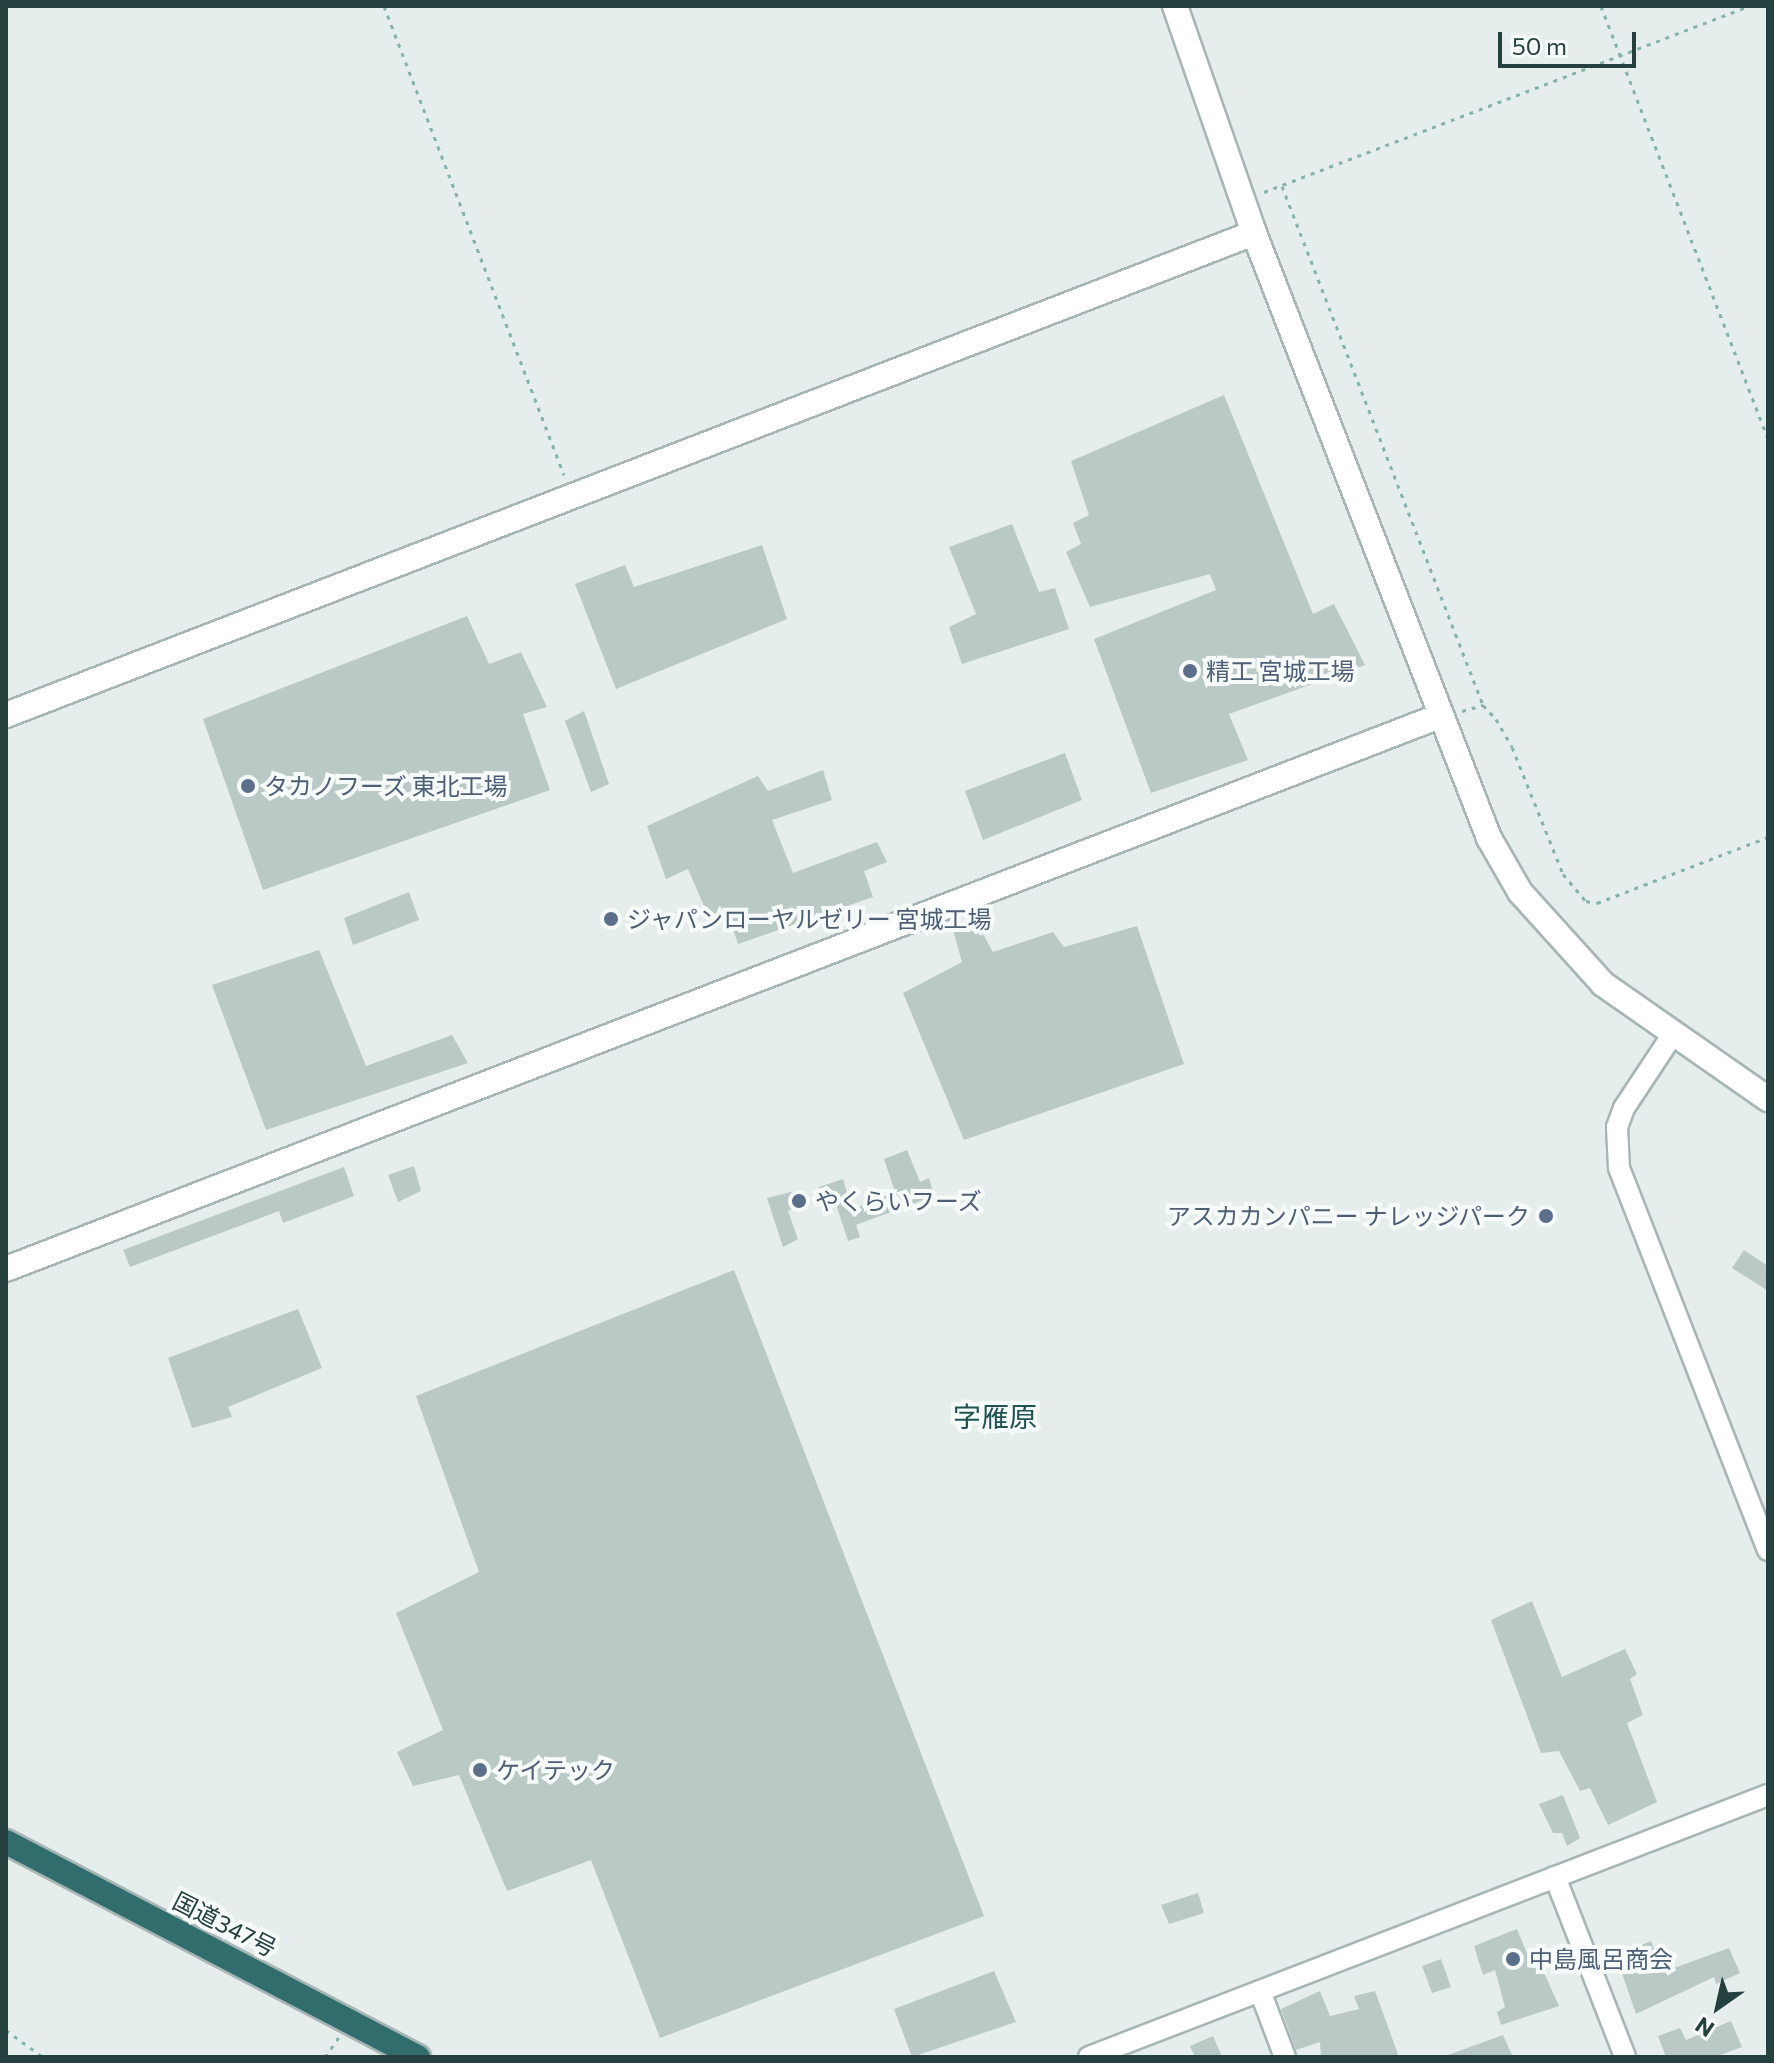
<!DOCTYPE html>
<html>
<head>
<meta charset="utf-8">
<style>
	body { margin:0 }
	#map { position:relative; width:1774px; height:2063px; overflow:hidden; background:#e5eeec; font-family:Commissioner,"Noto Sans JP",sans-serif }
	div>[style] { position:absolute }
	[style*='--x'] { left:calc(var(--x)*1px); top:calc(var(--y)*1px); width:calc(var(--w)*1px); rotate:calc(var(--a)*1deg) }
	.building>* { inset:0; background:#bac9c6 }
	.path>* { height:3px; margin-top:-1.5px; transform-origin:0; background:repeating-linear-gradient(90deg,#86b2ad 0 4px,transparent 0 10px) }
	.roads { filter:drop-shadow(2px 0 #a7b6b5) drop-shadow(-2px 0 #a7b6b5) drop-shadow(0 2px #a7b6b5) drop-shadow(0 -2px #a7b6b5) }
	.street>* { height:20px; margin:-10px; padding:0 10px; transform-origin:10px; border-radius:10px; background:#fff }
	.secondary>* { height:24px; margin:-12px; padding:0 12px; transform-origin:12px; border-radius:12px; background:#fff }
	.highway>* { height:24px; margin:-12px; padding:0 12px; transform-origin:12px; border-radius:12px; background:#306d6c }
	.dots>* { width:22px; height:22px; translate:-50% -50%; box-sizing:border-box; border:4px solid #f6faf9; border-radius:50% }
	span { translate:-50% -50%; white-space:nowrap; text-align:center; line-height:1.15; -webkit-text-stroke:8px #f6faf9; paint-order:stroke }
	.service-label { font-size:24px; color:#4e5e75 }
	.left { translate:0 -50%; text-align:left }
	.right { translate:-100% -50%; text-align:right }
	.street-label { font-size:24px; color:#24403f }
	.quarter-label { font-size:28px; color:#205351 }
	.frame { position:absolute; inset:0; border:8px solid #24403f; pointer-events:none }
	.north { position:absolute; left:1678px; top:1967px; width:80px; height:80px; -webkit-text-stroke:6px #f6faf9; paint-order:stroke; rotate:214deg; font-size:22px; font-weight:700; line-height:32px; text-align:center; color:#24403f }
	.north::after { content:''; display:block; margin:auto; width:28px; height:36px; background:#24403f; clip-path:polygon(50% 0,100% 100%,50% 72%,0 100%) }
	.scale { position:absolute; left:1498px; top:32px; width:138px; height:36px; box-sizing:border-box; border:4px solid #24403f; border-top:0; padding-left:10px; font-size:24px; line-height:28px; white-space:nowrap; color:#24403f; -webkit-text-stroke:6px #f6faf9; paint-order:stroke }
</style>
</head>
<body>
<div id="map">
	<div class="building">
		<i style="clip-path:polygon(1224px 395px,1313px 614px,1334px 604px,1365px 665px,1229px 714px,1248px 760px,1151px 793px,1094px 639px,1216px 590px,1210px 574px,1090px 607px,1066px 552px,1081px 544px,1073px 523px,1089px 515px,1071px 461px)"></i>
		<i style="clip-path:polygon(1012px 524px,1039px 592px,1055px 588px,1069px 629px,962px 664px,949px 627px,976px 614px,949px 547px)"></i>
		<i style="clip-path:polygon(762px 545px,787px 619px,616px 689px,575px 584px,625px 565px,634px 587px)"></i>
		<i style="clip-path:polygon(467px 616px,489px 664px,521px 652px,547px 707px,523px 714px,550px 790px,263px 890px,203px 719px)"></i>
		<i style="clip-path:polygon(584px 711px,609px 784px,591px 792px,565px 721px)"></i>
		<i style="clip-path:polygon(1065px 753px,1082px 800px,983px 840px,965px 791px)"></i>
		<i style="clip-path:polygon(823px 770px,832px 800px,772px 820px,793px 873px,877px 842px,887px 862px,864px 871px,873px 897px,738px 944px,729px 917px,711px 922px,688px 869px,666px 879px,647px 826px,758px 776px,768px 791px)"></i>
		<i style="clip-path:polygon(409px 892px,419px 920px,353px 945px,344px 918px)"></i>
		<i style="clip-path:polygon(975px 920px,993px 952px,1053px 932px,1064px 947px,1137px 926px,1184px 1064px,964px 1140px,903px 993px,962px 962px,953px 930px)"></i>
		<i style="clip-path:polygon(319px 950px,366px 1066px,452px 1035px,468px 1063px,266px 1130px,212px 985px)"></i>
		<i style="clip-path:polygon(907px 1150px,920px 1182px,929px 1178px,934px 1196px,856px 1225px,860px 1237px,848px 1241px,834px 1198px,826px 1201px,819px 1187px,843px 1179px,852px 1210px,895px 1192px,884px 1159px)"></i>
		<i style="clip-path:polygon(414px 1166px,421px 1191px,398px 1202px,388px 1175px)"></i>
		<i style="clip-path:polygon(344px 1167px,354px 1196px,283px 1223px,279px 1211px,130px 1267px,123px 1250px)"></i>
		<i style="clip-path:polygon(799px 1190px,804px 1203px,788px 1211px,798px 1239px,783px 1247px,767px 1198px)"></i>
		<i style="clip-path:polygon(1744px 1250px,1768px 1266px,1768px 1291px,1732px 1268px)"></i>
		<i style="clip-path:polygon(734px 1270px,984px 1916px,660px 2038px,591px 1860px,507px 1891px,459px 1775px,413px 1786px,397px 1752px,443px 1730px,396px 1613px,479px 1572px,416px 1396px)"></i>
		<i style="clip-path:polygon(298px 1309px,322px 1368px,228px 1407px,232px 1417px,192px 1428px,168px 1358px)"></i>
		<i style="clip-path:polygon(1532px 1601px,1562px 1677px,1625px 1649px,1637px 1674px,1630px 1679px,1643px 1715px,1627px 1723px,1657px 1802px,1608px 1825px,1590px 1788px,1580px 1791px,1559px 1751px,1541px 1753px,1491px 1620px)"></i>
		<i style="clip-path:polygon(1563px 1795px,1580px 1838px,1567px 1846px,1562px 1833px,1553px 1833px,1539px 1804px)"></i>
		<i style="clip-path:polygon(1198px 1893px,1204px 1913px,1169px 1924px,1161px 1905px)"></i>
		<i style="clip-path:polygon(1517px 1929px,1533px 1968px,1541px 1966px,1559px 2006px,1501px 2025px,1497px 2012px,1505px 2007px,1495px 1970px,1483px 1975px,1474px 1946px)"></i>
		<i style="clip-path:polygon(1651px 1941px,1663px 1972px,1729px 1948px,1740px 1973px,1716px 1984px,1714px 1977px,1636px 2014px,1616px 1956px)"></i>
		<i style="clip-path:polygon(1441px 1959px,1451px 1987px,1432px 1993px,1422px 1966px)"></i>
		<i style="clip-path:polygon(994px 1971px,1016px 2022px,912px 2057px,894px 2009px)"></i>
		<i style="clip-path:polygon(1320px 1991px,1330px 2016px,1359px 2009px,1354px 1996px,1375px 1991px,1399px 2057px,1321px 2057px,1320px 2042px,1296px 2050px,1281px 2009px)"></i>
		<i style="clip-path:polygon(1731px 2021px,1742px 2047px,1715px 2057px,1666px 2057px,1658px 2036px,1680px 2028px,1686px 2040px)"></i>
		<i style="clip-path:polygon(1503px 2035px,1513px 2057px,1448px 2057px,1448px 2055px)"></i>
		<i style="clip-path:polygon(1213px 2036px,1222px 2057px,1195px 2057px,1190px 2046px)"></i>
	</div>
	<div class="path">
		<i style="--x:384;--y:6;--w:502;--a:69"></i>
		<i style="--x:1601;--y:6;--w:464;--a:68.9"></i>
		<i style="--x:1282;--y:186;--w:557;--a:68.83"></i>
		<i style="--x:1264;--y:192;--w:519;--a:-20.98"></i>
		<i style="--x:1462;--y:711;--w:22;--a:-16"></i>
		<i style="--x:1483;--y:705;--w:19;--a:47"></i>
		<i style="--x:1496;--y:719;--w:32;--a:60"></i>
		<i style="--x:1512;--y:747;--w:137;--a:68.1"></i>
		<i style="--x:1563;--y:874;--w:35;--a:50"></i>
		<i style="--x:1586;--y:901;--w:11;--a:10"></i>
		<i style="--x:1597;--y:903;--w:183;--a:-21.1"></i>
		<i style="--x:6;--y:2030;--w:46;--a:36.1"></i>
		<i style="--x:325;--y:2057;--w:24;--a:-55"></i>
	</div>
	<div class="roads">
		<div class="street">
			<i style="--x:1673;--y:1034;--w:89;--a:123.5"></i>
			<i style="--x:1624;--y:1108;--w:20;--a:110"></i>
			<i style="--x:1617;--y:1127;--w:41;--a:87.2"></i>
			<i style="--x:1619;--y:1168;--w:410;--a:68.7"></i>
			<i style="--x:1555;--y:1877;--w:193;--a:68.7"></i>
			<i style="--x:1260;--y:1991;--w:71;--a:69.3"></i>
			<i style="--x:1089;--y:2057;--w:728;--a:-21.1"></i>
		</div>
		<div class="secondary">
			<i style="--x:1175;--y:6;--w:240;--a:70.8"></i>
			<i style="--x:1254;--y:233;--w:649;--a:68.77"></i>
			<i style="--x:1489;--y:838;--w:62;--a:60.1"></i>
			<i style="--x:1520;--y:892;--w:124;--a:47.9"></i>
			<i style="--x:1603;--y:984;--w:201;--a:34.9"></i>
			<i style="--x:6;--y:715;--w:1338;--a:-21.12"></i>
			<i style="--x:6;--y:1269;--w:1537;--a:-21.09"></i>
		</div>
		<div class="highway">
			<i style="--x:6;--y:1842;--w:465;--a:27.6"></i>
		</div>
	</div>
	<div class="dots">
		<i style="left:1190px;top:671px;background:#5c6f8a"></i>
		<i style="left:248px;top:786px;background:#5c6f8a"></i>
		<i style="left:611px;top:919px;background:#5c6f8a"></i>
		<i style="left:799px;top:1201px;background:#5c6f8a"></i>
		<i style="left:1546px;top:1216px;background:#5c6f8a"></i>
		<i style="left:480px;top:1770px;background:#5c6f8a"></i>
		<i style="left:1513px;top:1959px;background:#5c6f8a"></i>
	</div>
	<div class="service-label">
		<span class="left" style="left:1206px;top:671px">精工 宮城工場</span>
		<span class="left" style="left:264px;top:786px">タカノフーズ 東北工場</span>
		<span class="left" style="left:627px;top:919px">ジャパンローヤルゼリー 宮城工場</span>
		<span class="left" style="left:815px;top:1201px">やくらいフーズ</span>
		<span class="right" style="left:1530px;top:1216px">アスカカンパニー ナレッジパーク</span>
		<span class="left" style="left:496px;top:1770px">ケイテック</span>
		<span class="left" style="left:1529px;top:1959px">中島風呂商会</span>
	</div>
	<div class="street-label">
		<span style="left:225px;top:1924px;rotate:27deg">国道347号</span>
	</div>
	<div class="quarter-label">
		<span style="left:995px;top:1416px">字雁原</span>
	</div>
	<div class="frame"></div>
	<div class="north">N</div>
	<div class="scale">50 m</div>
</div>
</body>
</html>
